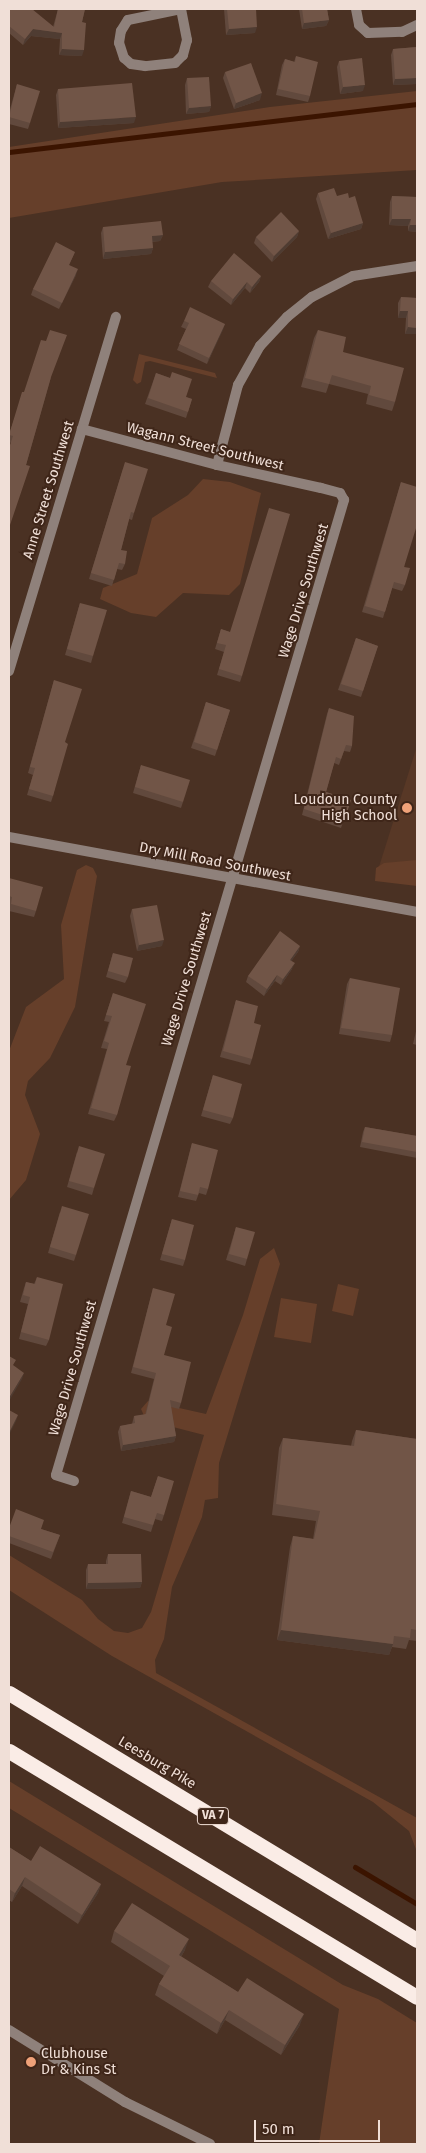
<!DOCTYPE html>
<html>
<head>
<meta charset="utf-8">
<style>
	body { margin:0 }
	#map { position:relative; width:426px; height:2153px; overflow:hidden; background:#4a3123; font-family:"Fira Sans",sans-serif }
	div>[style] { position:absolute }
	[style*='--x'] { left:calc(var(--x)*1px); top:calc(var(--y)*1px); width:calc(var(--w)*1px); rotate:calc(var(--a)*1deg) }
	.built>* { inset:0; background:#583826 }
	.green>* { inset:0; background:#663f2a }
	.stream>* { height:5px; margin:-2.5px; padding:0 2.5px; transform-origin:2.5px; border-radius:2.5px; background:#3b1400 }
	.minor>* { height:10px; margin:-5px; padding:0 5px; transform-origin:5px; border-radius:5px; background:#8f817b }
	.tertiary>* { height:10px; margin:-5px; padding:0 5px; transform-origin:5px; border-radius:5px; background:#8f817b }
	.motorway>* { height:15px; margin:-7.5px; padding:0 7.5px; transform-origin:7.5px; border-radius:7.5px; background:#faece6 }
	.wall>* { inset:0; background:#61493d }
	.shaded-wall>* { inset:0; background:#4f3c32 }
	.building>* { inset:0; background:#715547 }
	.dots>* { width:14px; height:14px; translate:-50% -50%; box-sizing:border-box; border:2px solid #3f2619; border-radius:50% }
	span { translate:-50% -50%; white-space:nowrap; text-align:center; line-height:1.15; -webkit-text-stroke:4px #3f2619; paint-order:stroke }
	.shield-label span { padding:1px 4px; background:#3f2619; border:1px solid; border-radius:4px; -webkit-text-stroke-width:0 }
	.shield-label { font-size:12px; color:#f0dfd7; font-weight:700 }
	.street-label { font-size:14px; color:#f0dfd7 }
	.poi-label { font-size:14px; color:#f0dfd7 }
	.right { translate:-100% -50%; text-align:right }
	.left { translate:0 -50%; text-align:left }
	.frame { position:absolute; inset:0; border:10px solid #f0dfd7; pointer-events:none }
	.scale { position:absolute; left:254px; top:2120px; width:126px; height:22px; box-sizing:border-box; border:2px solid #f0dfd7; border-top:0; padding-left:6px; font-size:15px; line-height:18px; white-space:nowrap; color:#f0dfd7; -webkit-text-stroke:4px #3f2619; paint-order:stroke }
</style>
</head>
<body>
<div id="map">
	<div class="built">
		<i style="clip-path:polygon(417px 746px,417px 875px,378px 870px)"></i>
	</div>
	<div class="green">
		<i style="clip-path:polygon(417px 91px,417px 170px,222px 182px,9px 218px,9px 147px,270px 107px)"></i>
		<i style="clip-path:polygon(139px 354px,215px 373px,217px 378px,150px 361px,145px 362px,141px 382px,137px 384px,133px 380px)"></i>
		<i style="clip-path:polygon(203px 479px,230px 482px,261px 493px,240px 584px,229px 595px,183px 593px,156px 617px,131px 613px,100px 599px,103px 588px,137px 574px,152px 518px,188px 495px)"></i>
		<i style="clip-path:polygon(417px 860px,417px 886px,375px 881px,376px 868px,384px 863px)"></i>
		<i style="clip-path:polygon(86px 865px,93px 868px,97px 876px,75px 1007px,50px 1058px,28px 1081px,25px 1095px,40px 1134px,26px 1180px,9px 1200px,9px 1051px,26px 1007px,64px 979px,61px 925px,77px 870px)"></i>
		<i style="clip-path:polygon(274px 1248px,280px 1264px,219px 1463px,218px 1498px,205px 1500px,202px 1517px,172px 1587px,164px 1639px,155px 1660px,156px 1673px,417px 1818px,417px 1852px,409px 1831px,373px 1802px,112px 1656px,9px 1590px,9px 1555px,82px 1600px,98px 1619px,114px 1631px,128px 1633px,142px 1628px,151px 1612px,204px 1435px,146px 1420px,141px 1409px,148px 1401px,206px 1414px,243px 1315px,260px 1259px)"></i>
		<i style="clip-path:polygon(338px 1284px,359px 1289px,353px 1316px,332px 1311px)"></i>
		<i style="clip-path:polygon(281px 1298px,317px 1304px,311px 1343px,274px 1337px)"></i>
		<i style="clip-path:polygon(9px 1781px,343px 1985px,378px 1999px,417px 2023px,417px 2144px,319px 2144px,339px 2009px,9px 1808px)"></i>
	</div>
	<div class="stream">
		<i style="--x:9;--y:152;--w:411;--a:-6.7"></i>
		<i style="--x:355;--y:1867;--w:72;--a:30.8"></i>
	</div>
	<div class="minor">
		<i style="--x:181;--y:9;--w:32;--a:79"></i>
		<i style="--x:187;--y:40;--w:16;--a:105"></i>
		<i style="--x:183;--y:55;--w:11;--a:135"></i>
		<i style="--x:175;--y:63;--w:30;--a:174"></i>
		<i style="--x:145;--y:66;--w:14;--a:-172"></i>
		<i style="--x:131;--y:64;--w:9;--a:-139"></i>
		<i style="--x:124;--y:58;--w:16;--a:-108"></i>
		<i style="--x:119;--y:43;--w:12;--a:-81"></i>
		<i style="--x:121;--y:31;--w:13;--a:-58"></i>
		<i style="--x:128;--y:20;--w:54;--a:-11.7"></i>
		<i style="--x:356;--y:9;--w:16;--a:79"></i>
		<i style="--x:359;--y:25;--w:12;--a:42"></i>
		<i style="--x:368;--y:33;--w:34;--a:-2"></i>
		<i style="--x:402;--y:32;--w:17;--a:-25"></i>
		<i style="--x:217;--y:465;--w:83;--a:-75.3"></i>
		<i style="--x:238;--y:385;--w:45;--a:-60.6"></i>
		<i style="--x:260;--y:346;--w:40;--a:-47"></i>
		<i style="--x:287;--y:317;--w:32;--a:-39"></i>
		<i style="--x:312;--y:297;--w:46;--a:-27.1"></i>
		<i style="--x:353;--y:276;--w:65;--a:-8.9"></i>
		<i style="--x:9;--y:671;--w:370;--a:-73.2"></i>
		<i style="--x:74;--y:1481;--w:19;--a:-162"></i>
		<i style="--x:56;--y:1475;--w:1017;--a:-73.54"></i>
		<i style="--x:344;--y:500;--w:8;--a:-120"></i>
		<i style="--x:340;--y:493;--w:20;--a:-165"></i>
		<i style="--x:321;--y:488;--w:107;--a:-167.5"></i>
		<i style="--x:217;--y:465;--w:140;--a:-165.1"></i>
		<i style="--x:9;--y:2030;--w:137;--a:31.8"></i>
		<i style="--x:125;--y:2102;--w:95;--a:26.3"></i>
	</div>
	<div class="tertiary">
		<i style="--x:9;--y:837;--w:415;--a:10.4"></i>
	</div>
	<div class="motorway">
		<i style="--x:9;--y:1693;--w:477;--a:31.2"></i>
		<i style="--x:9;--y:1751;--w:476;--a:31.1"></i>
	</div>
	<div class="wall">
		<i style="clip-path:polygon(9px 9px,53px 27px,58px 9px,85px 9px,82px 22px,82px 56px,59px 55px,60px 39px,31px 36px,23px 45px,9px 33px)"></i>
		<i style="clip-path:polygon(224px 9px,256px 9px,255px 33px,226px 35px)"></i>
		<i style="clip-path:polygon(299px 9px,327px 9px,329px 20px,326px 26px,302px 29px)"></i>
		<i style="clip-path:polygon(417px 47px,417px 84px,393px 85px,391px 55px,393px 49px)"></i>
		<i style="clip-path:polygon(296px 56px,310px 96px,308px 102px,276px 95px,282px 65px,285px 59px,294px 62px)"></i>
		<i style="clip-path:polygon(339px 61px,363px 91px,340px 94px,337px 67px)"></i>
		<i style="clip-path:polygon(225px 72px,260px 100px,234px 109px,223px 78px)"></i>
		<i style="clip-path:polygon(187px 78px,211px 106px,209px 112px,186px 114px,185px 85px)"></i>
		<i style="clip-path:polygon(17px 84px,30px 123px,28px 129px,9px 124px,9px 113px)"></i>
		<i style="clip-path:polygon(58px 89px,134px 123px,58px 128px,56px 95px)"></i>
		<i style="clip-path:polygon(318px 193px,349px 198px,363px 223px,361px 229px,328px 239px,316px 199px)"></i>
		<i style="clip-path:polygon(392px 196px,417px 197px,417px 232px,408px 231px,408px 226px,389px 225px,390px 202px)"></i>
		<i style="clip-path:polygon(103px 227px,163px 235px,160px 241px,152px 242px,153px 248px,151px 254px,103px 259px,101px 233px)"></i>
		<i style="clip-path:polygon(299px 231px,297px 237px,272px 262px,254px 243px,256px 237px)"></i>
		<i style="clip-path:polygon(75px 252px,69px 265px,76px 275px,59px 309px,31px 295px,33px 289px)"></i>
		<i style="clip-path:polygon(261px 276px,259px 282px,250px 293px,245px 288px,231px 305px,208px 287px,211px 281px)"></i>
		<i style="clip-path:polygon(401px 297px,417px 298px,417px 334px,405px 334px,406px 318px,398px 318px,398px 303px)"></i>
		<i style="clip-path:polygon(184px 321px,225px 324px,207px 364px,177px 350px,186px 329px,181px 327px)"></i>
		<i style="clip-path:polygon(318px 330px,343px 352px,395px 402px,392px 411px,366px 404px,368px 394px,329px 384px,326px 393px,301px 387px,314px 338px)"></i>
		<i style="clip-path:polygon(156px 373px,170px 378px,186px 397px,192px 399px,186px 418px,145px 404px)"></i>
		<i style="clip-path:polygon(51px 377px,26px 465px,11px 443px,9px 442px,9px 434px,24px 392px)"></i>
		<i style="clip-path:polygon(123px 469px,134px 513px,132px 520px,129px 519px,121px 550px,125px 564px,122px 570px,117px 569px,112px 586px,89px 579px)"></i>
		<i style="clip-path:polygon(401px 482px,405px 585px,402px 591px,392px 588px,383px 618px,362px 612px)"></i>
		<i style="clip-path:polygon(80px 603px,93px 656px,91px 663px,65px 655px)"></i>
		<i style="clip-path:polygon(221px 629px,230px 632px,242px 676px,240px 682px,217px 675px,224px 652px,215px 649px)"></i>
		<i style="clip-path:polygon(356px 638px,378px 646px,361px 697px,338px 690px)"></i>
		<i style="clip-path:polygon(54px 680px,65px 742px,53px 796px,51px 802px,27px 795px,33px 775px,28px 773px)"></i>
		<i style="clip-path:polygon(206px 702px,230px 710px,215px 756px,191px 748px)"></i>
		<i style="clip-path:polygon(329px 708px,352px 746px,350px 752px,344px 751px,339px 765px,334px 763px,326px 792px,351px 800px,341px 828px,302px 815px,327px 714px)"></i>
		<i style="clip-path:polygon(141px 765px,183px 802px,181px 808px,133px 793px)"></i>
		<i style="clip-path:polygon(9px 878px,36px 911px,34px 917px,9px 911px,10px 903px,9px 903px)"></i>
		<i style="clip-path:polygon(132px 909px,162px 946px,137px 951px,130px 916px)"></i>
		<i style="clip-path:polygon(300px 946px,298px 952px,291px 961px,292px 969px,281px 985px,275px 981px,264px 996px,246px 982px,248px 976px)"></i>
		<i style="clip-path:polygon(113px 953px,128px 977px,125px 983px,106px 977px)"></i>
		<i style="clip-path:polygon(350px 978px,392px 1035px,390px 1042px,339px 1034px,347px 984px)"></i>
		<i style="clip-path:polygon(113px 993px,126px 1065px,117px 1115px,114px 1121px,88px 1114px,107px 1049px,101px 1048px,109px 1022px,104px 1021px)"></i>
		<i style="clip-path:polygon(236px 1000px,254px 1023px,252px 1059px,250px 1065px,220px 1057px)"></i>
		<i style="clip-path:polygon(417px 1027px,417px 1045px,413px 1044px)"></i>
		<i style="clip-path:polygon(213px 1075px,233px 1118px,230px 1124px,201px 1116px)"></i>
		<i style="clip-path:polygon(365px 1127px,417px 1136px,417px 1158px,360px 1147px,363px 1132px)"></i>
		<i style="clip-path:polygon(192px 1143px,208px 1189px,206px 1195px,199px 1193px,196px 1201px,178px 1197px)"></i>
		<i style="clip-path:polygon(77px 1152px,94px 1188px,92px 1195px,67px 1187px)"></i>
		<i style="clip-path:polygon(60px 1212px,76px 1255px,74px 1261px,48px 1253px)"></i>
		<i style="clip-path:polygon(172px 1219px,185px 1260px,183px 1266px,160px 1260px)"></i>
		<i style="clip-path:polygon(236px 1227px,247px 1259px,245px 1266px,226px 1260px)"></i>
		<i style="clip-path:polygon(37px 1277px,49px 1340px,46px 1346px,19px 1339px,28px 1304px,20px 1302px,24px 1288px,26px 1282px,34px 1284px)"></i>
		<i style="clip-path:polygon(153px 1288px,166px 1325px,164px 1355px,181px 1403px,179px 1409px,171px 1407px,176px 1436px,174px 1442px,121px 1451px,118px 1432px,120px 1426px,132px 1424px,134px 1416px,145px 1415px,154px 1379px,131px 1373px)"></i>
		<i style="clip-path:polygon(356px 1430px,417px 1439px,417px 1641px,409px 1640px,406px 1649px,392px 1647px,389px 1655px,277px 1640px,290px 1547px,293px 1536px,313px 1539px,316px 1521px,272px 1515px,279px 1448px,283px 1438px,351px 1446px,352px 1441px)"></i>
		<i style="clip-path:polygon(158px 1476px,164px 1515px,162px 1521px,155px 1519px,151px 1532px,122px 1523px,131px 1491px,151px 1497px)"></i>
		<i style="clip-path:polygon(9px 1528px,41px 1529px,60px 1535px,51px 1559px,9px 1543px)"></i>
		<i style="clip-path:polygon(108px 1554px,142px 1582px,140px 1588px,86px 1589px,86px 1570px,88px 1564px,106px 1564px,106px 1561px)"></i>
		<i style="clip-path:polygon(9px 1847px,31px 1861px,101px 1884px,98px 1893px,78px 1924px,22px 1886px,12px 1902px,9px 1900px)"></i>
		<i style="clip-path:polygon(114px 1931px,185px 1950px,181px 1957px,238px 1992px,300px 2025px,281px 2055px,225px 2020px,217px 2034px,155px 1995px,159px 1984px,164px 1976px,111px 1942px)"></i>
	</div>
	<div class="shaded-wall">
		<i style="clip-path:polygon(329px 20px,326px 26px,302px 29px,304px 23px)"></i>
		<i style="clip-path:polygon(257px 27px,255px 33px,226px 35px,229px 29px)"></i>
		<i style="clip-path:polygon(33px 29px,62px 33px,60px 39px,31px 36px,23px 45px,25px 39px)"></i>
		<i style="clip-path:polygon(62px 49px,84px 50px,82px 56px,59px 55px)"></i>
		<i style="clip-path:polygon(417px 78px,417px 84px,393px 85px,395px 79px)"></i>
		<i style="clip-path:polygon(365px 85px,363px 91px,340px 94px,343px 87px)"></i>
		<i style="clip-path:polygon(262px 93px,260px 100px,234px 109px,236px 103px)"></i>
		<i style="clip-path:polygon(211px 106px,209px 112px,186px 114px,189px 108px)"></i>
		<i style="clip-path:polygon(136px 117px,134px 123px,58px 128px,60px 122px)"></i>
		<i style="clip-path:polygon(392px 219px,411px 219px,408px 226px,389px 225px)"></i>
		<i style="clip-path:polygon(363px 223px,361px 229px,328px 239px,331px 233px)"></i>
		<i style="clip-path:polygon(410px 225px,417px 225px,417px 232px,408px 231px)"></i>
		<i style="clip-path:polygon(299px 231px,297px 237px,272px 262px,274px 256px)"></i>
		<i style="clip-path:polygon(163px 235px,160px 241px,150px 242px,152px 236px)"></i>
		<i style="clip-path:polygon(153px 248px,151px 254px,103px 259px,105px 252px)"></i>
		<i style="clip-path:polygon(78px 269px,76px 275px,59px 309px,62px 303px)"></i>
		<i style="clip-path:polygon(261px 276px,259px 282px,250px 293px,252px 287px)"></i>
		<i style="clip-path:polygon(247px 282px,245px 288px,231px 305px,233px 299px)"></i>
		<i style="clip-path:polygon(400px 311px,408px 311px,406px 318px,398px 318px)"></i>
		<i style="clip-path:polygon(225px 324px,223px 330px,207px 364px,209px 358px)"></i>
		<i style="clip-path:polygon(408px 327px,417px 328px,417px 334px,405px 334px)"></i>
		<i style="clip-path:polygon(164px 940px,162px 946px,137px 951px,139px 945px)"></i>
		<i style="clip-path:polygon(300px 946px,298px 952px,288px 966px,290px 960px)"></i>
		<i style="clip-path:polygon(295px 963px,292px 969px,281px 985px,283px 979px)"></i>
		<i style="clip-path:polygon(277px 975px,275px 981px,264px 996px,267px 989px)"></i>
		<i style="clip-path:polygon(24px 1373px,22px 1379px,9px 1401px,9px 1398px)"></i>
		<i style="clip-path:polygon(18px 1415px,16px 1421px,9px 1435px,9px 1433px)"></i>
		<i style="clip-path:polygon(176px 1436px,174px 1442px,121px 1451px,123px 1445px)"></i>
		<i style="clip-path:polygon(142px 1582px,140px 1588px,86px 1589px,88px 1583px)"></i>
		<i style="clip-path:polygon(281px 1630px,393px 1644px,389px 1655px,277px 1640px)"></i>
		<i style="clip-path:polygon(25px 1877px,22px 1886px,12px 1902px,15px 1893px)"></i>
		<i style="clip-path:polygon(101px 1884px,98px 1893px,78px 1924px,82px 1915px)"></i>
		<i style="clip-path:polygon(189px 1939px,185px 1950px,175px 1966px,179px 1955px)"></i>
		<i style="clip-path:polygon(229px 2010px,225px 2020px,217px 2034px,221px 2023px)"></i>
		<i style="clip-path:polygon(304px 2014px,300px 2025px,281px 2055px,285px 2045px)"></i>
	</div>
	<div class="building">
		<i style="clip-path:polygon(9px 9px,32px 9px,54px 27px,58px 9px,85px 9px,82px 22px,86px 23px,84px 50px,62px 49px,62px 33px,33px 29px,25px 39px,9px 26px)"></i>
		<i style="clip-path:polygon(227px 9px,256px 9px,257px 27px,229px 29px)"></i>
		<i style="clip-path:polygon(302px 9px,327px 9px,329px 20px,304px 23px)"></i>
		<i style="clip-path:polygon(417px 47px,417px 78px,395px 79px,393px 49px)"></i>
		<i style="clip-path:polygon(296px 56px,318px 62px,310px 96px,278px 89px,285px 59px,295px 62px)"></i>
		<i style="clip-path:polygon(362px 58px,365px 85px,343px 87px,339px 61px)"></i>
		<i style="clip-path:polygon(251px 63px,262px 93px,236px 103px,225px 72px)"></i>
		<i style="clip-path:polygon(209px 77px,211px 106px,189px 108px,187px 78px)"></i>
		<i style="clip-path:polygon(132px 83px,136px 117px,60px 122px,58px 89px)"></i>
		<i style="clip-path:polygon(17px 84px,40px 91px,30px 123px,9px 117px)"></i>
		<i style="clip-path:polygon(334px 188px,337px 196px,348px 193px,349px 198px,355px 196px,363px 223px,331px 233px,318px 193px)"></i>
		<i style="clip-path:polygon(392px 196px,417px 197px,417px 225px,410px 225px,411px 219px,392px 219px)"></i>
		<i style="clip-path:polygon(281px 212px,299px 231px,274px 256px,256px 237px)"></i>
		<i style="clip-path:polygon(161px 221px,163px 235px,152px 236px,153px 248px,105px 252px,103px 227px)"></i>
		<i style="clip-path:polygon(56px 242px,75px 252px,69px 265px,78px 269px,62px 303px,33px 289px)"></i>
		<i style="clip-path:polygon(234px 253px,261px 276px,252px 287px,247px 282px,233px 299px,211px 281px)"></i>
		<i style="clip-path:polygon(401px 297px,417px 298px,417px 328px,408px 327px,408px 311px,400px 311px)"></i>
		<i style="clip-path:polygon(190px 307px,225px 324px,209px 358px,179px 344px,189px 323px,184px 321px)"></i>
		<i style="clip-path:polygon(50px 330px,67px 335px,51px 377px,26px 465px,30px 466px,9px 528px,9px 448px,13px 436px,9px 435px,22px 392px,24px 392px,41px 340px,46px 341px)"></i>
		<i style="clip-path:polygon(318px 330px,346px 337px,343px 352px,404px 368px,395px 402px,369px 395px,371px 386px,332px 375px,329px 384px,305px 378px)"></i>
		<i style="clip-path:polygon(172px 372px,192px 379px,186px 397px,192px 399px,188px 412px,148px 398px,156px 373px,170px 378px)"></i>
		<i style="clip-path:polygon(125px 462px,148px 469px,134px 513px,131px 512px,121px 550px,127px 551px,125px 564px,119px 563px,114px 580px,91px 573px)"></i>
		<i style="clip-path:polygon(401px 482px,417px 487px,417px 525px,404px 567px,410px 568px,405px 585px,394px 582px,385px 612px,365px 606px)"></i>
		<i style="clip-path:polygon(269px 508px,290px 514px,242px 676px,219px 669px,226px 645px,217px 643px,221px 629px,230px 632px)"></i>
		<i style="clip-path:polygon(80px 603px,107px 610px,93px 656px,67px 649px)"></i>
		<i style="clip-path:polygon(356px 638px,378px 646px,363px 691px,341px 684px)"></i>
		<i style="clip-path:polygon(54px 680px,82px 689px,65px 742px,68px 744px,53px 796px,29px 789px,35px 768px,30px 767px)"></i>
		<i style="clip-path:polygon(206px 702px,230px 710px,217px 750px,194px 742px)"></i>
		<i style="clip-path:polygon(329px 708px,354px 716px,352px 746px,346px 745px,341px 759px,336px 757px,326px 792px,351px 800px,344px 822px,304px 809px)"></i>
		<i style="clip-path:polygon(141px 765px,190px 780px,183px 802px,135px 787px)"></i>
		<i style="clip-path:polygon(9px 878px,43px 887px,36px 911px,11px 904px,12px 897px,9px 896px)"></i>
		<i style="clip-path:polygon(157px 905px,164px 940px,139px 945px,132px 909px)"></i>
		<i style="clip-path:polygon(280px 931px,300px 946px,290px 960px,295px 963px,283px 979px,277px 975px,267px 989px,248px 976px)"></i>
		<i style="clip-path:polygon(113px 953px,133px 958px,128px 977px,108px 971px)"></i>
		<i style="clip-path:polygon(350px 978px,400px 988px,392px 1035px,341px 1028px)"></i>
		<i style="clip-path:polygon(113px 993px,146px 1004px,126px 1065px,131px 1066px,117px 1115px,91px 1108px,109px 1043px,104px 1041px,112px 1016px,106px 1015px)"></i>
		<i style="clip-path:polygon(236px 1000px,258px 1006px,254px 1023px,261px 1025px,252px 1059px,223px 1051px)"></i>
		<i style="clip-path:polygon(213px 1075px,242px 1084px,233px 1118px,203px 1110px)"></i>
		<i style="clip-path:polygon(365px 1127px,417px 1136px,417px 1152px,362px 1142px)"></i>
		<i style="clip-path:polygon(192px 1143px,218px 1150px,208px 1189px,200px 1187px,198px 1195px,180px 1191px)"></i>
		<i style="clip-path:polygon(79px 1146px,105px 1154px,94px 1188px,69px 1181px)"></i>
		<i style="clip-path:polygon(62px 1206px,89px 1214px,76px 1255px,50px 1247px)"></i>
		<i style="clip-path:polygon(172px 1219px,194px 1225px,185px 1260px,162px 1254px)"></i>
		<i style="clip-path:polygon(236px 1227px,255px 1232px,247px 1259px,229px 1254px)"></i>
		<i style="clip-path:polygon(37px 1277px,63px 1284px,49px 1340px,21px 1332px,30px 1297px,23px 1295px,26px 1282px,35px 1284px)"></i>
		<i style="clip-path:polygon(153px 1288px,175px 1294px,166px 1325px,172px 1327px,164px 1355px,191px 1362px,181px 1403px,170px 1400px,176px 1436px,123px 1445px,120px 1426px,135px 1423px,134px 1416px,146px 1414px,156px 1373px,133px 1367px)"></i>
		<i style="clip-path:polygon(9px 1356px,16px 1360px,13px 1365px,24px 1373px,9px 1398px)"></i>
		<i style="clip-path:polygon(9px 1410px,18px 1415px,9px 1433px)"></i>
		<i style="clip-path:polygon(356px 1430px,417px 1439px,417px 1630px,411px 1629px,410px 1638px,394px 1636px,393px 1644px,281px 1630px,293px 1536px,314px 1539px,320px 1511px,276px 1504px,283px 1438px,354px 1446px)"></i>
		<i style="clip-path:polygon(158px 1476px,174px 1481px,164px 1515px,157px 1513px,153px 1525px,124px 1517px,131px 1491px,151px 1497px)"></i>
		<i style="clip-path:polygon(16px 1509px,44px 1520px,41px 1529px,60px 1535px,53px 1552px,9px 1536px,9px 1528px)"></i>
		<i style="clip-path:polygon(108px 1554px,141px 1554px,142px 1582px,88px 1583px,88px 1564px,108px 1564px)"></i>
		<i style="clip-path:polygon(40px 1846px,101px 1884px,82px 1915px,25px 1877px,15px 1893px,9px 1889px,9px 1847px,31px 1861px)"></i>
		<i style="clip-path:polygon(132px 1903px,189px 1939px,179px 1955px,238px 1992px,247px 1978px,304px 2014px,285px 2045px,229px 2010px,221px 2023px,159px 1984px,170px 1966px,114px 1931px)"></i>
	</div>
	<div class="dots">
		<i style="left:407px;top:808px;background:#f0a279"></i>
		<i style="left:31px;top:2062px;background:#f0a279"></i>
	</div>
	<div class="shield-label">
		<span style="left:213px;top:1816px">VA 7</span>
	</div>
	<div class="street-label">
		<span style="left:205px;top:447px;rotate:14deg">Wagann Street Southwest</span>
		<span style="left:49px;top:490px;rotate:-73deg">Anne Street Southwest</span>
		<span style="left:304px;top:591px;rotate:-73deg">Wage Drive Southwest</span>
		<span style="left:215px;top:862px;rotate:11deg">Dry Mill Road Southwest</span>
		<span style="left:187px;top:979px;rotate:-73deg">Wage Drive Southwest</span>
		<span style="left:73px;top:1368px;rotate:-74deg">Wage Drive Southwest</span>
		<span style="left:157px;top:1763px;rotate:31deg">Leesburg Pike</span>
	</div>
	<div class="poi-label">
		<span class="right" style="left:397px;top:808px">Loudoun County<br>High School</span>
		<span class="left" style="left:41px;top:2062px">Clubhouse<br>Dr &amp; Kins St</span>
	</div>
	<div class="frame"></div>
	<div class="scale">50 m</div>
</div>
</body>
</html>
